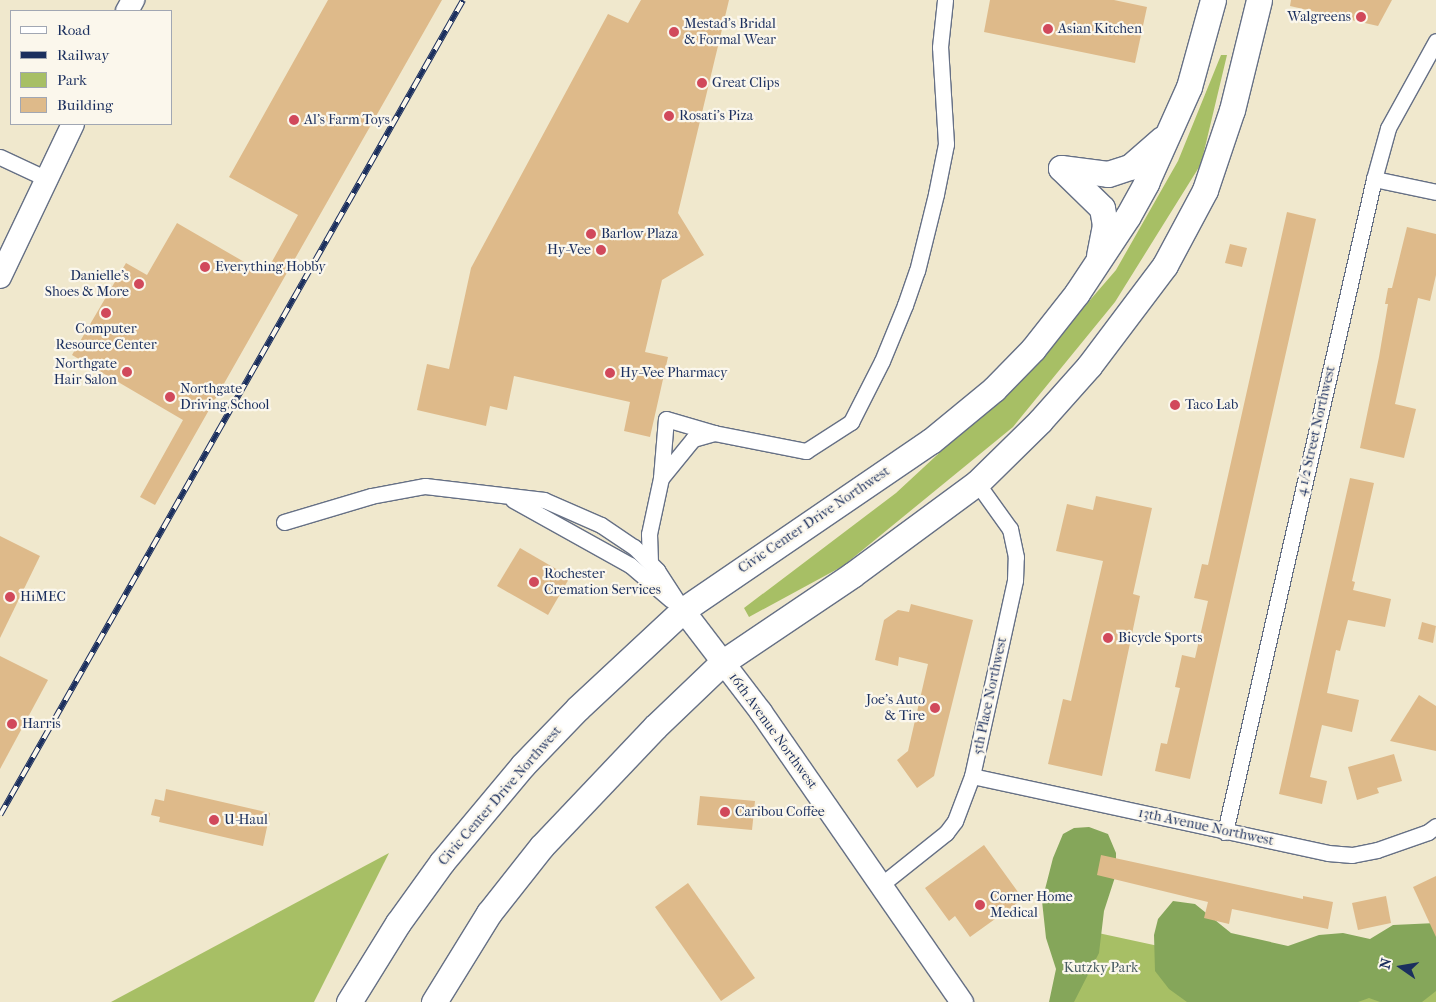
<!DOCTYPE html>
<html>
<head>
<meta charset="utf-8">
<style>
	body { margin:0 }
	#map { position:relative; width:1436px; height:1002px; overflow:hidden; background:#f0e8cd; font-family:"IM FELL French Canon",serif }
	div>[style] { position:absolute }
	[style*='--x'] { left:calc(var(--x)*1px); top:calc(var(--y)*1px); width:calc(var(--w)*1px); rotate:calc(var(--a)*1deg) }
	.green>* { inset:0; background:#a7bf65 }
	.forest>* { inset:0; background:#85a65a }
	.building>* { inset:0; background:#deba8a }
	.roads { filter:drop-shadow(1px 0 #667085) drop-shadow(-1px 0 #667085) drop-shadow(0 1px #667085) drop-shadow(0 -1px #667085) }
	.street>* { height:15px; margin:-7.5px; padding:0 7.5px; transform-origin:7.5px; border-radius:7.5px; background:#fff }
	.secondary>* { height:22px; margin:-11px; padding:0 11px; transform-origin:11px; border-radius:11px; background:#fff }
	.primary>* { height:25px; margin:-12.5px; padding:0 12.5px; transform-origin:12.5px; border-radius:12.5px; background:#fff }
	.rail>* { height:5.5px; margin-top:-2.75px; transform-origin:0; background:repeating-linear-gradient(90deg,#fbf7ec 0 11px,#1b2f5e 0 22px); box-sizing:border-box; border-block:1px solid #1b2f5e }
	.dots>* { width:14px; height:14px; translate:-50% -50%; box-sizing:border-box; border:2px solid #fbf7ec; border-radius:50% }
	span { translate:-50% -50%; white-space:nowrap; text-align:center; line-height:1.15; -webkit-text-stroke:4.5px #fbf7ec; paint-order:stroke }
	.poi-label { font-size:14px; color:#1b2f5e }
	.right { translate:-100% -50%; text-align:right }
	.left { translate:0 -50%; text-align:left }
	.street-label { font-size:14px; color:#1b2f5e }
	.park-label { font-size:14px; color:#455a60 }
	.legend { position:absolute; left:10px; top:10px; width:162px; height:115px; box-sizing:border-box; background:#fbf7ec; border:1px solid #a1a7b3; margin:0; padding:6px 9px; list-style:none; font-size:15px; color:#1b2f5e }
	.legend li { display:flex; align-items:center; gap:10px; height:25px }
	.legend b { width:25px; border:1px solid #a1a7b3 }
	.north { position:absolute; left:1376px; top:942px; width:50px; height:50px; -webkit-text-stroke:4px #fbf7ec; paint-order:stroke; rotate:283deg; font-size:14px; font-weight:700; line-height:20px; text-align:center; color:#1b2f5e }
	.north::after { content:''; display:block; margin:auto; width:18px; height:22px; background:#1b2f5e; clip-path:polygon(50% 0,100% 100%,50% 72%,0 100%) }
</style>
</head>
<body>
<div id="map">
	<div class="green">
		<i style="clip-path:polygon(1221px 55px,1227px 55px,1201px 164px,1115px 302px,1013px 427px,843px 566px,749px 617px,744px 608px,896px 493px,1033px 366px,1116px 270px,1178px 161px)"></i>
		<i style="clip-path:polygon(389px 853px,314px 1002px,111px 1002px)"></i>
		<i style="clip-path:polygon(1075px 928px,1391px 996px,1436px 969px,1436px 1002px,1057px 1002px)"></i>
	</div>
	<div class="forest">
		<i style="clip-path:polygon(1089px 827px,1108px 834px,1116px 853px,1116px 874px,1104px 911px,1099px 953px,1074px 1002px,1049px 1002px,1056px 969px,1046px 938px,1042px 901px,1053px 858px,1063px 834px,1074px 828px)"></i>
		<i style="clip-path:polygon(1173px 901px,1195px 904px,1231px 933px,1288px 946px,1319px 935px,1343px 933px,1370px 939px,1393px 925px,1436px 923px,1436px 991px,1422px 1002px,1380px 1002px,1369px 998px,1358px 1002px,1187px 1002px,1169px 989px,1155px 971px,1154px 935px,1158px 919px)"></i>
	</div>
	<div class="building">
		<i style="clip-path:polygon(328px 0,442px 0,155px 505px,140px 497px,183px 420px,72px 355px,126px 263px,147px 275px,177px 223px,265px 274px,298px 215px,229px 177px)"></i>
		<i style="clip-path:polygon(641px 0,729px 0,678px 213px,704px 255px,662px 280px,645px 352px,668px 357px,650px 437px,624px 431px,630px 402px,514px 376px,507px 410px,490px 406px,486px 426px,417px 410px,427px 364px,449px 369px,471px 268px,608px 14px,628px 23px)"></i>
		<i style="clip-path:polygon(990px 0,1114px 0,1147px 7px,1135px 63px,984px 32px)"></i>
		<i style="clip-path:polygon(1291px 0,1392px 0,1378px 26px,1290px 6px)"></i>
		<i style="clip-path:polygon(1287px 212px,1316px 219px,1190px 779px,1155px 771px,1161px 743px,1167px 744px,1180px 688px,1175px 687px,1182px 655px,1195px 658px,1208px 601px,1194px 598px,1202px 564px,1208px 565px)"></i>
		<i style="clip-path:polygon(1407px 227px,1436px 234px,1436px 275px,1430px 301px,1418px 298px,1395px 404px,1416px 409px,1404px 458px,1360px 448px,1379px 357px,1388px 304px,1385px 304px,1388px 288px,1392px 288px)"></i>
		<i style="clip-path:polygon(1230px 244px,1247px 248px,1242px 267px,1225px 263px)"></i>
		<i style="clip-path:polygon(1350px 478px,1374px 483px,1352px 581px,1355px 582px,1353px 590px,1391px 599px,1385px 627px,1348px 620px,1340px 651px,1336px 650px,1327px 693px,1359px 700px,1352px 732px,1322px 725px,1310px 777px,1327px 781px,1322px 804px,1279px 794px)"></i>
		<i style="clip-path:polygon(1096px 496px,1152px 508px,1133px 594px,1140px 596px,1102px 776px,1048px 764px,1063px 699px,1071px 701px,1103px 561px,1056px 551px,1067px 504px,1093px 510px)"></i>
		<i style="clip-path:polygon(0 536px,40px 556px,0 638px)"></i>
		<i style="clip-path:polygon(520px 548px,570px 577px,548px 615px,497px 586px)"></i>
		<i style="clip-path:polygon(911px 604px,973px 620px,934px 776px,917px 788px,897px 760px,908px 751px,928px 664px,899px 657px,898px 666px,875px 660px,884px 620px,898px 610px,909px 612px)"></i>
		<i style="clip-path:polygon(1422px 622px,1436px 626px,1433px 643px,1418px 639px)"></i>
		<i style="clip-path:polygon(0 656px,48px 680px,0 769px)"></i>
		<i style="clip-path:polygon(1419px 695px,1436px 706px,1436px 751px,1390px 741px)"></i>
		<i style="clip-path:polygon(1394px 754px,1402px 781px,1377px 788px,1379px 793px,1357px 800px,1348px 767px)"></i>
		<i style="clip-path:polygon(166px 789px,270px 813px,263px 846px,159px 822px,160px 817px,151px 815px,155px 799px,164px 801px)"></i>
		<i style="clip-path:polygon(700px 796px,755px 801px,752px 830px,697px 825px)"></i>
		<i style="clip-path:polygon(984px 845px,1023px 899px,970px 937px,955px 916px,949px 921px,925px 888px)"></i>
		<i style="clip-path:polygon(1101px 855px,1303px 899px,1303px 896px,1333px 902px,1328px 929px,1232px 909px,1229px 924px,1204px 918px,1208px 902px,1097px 875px)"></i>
		<i style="clip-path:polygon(1436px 876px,1436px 937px,1413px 887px)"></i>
		<i style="clip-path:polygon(688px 883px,755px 978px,721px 1001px,655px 907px)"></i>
		<i style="clip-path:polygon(1386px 896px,1391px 923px,1358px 930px,1352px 903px)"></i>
	</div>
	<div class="roads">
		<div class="street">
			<i style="--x:0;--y:157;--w:52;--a:25.1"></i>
			<i style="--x:1374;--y:179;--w:63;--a:11.8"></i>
			<i style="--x:662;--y:477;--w:49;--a:-50.8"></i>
			<i style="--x:693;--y:439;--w:22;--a:-16"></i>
			<i style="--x:513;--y:500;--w:134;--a:29.1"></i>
			<i style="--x:630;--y:565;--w:54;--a:40.5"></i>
			<i style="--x:284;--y:522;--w:91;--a:-16.6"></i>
			<i style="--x:371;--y:496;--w:55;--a:-10.5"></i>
			<i style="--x:425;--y:486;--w:120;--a:6.7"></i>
			<i style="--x:544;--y:500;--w:62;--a:23.7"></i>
			<i style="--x:601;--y:525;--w:40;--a:34"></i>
			<i style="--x:634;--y:547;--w:33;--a:45"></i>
			<i style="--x:657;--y:570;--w:48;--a:57"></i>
			<i style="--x:650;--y:562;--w:28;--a:-92"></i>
			<i style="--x:649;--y:534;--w:57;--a:-77.9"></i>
			<i style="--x:661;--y:478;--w:59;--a:-85.2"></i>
			<i style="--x:666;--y:419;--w:50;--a:16.3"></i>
			<i style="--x:714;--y:433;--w:94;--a:11.1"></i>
			<i style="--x:806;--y:451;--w:54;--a:-32.8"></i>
			<i style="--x:851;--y:422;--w:68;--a:-63.1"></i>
			<i style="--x:882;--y:361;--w:61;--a:-67.7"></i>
			<i style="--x:905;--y:305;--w:36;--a:-71"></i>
			<i style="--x:917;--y:271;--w:79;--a:-76.1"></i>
			<i style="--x:936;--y:194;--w:51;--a:-78.7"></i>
			<i style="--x:946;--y:144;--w:97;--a:-93.5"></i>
			<i style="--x:940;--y:47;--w:47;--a:-83.9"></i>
			<i style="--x:972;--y:776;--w:364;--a:12.2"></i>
			<i style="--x:1328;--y:853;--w:24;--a:5"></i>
			<i style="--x:1352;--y:855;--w:25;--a:-11"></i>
			<i style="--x:1377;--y:850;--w:54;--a:-19.4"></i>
			<i style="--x:1428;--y:832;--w:10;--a:-37"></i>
			<i style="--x:1225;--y:832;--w:670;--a:-77.15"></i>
			<i style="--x:1374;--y:179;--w:53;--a:-74.6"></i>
			<i style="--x:1388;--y:128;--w:99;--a:-61.1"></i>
			<i style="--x:882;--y:884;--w:82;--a:-38.6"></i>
			<i style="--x:946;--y:833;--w:15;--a:-53"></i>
			<i style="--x:955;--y:821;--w:48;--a:-69.3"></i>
			<i style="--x:972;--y:776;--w:201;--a:-77.6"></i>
			<i style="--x:1015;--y:580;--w:23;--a:-88"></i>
			<i style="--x:1016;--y:557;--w:29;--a:-102"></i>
			<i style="--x:1010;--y:529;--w:57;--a:-125.7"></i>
		</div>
		<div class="secondary">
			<i style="--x:127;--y:11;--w:13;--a:-61"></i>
			<i style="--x:0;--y:277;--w:170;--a:-64.5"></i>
			<i style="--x:683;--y:610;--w:128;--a:52.6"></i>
			<i style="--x:761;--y:712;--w:353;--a:55.3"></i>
		</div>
		<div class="primary">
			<i style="--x:1061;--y:168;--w:47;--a:7.3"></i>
			<i style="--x:1108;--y:174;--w:23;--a:-18"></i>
			<i style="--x:1130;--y:167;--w:43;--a:-41.2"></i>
			<i style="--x:1061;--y:168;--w:57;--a:44.3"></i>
			<i style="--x:1102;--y:208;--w:17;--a:80"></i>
			<i style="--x:1105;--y:225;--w:31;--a:101"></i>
			<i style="--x:349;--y:1002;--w:93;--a:-58.2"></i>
			<i style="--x:398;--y:923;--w:75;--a:-54.2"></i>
			<i style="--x:442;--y:862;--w:126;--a:-50.1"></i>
			<i style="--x:523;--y:765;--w:79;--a:-46"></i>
			<i style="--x:578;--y:708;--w:144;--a:-43"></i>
			<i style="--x:683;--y:610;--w:300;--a:-34.3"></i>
			<i style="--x:931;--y:441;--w:82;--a:-39.5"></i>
			<i style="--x:994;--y:389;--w:56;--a:-45.7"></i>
			<i style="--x:1033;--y:349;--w:71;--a:-51.8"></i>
			<i style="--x:1077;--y:293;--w:92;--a:-56.5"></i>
			<i style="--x:1128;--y:216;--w:38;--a:-61"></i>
			<i style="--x:1146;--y:183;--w:105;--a:-65.9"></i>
			<i style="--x:1189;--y:87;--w:90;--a:-74.6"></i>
			<i style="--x:434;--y:1002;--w:105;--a:-58.3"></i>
			<i style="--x:489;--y:913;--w:85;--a:-51.7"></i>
			<i style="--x:542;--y:846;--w:164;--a:-46.5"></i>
			<i style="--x:655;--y:727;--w:94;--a:-43.7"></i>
			<i style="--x:723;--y:662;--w:156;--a:-34"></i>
			<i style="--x:852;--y:575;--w:155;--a:-36.4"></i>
			<i style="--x:977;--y:483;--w:88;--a:-44.5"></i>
			<i style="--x:1040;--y:421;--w:74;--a:-48.3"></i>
			<i style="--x:1089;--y:366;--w:126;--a:-53"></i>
			<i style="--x:1165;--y:265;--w:85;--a:-61.9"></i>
			<i style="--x:1205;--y:190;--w:84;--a:-71.4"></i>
			<i style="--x:1232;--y:110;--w:113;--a:-76.2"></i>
		</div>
	</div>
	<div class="rail">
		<i style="--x:0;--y:815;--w:937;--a:-60.4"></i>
	</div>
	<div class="dots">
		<i style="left:1361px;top:17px;background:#d1495b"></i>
		<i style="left:1048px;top:29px;background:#d1495b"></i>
		<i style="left:674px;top:32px;background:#d1495b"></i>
		<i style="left:702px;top:83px;background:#d1495b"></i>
		<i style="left:669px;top:116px;background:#d1495b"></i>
		<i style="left:294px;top:120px;background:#d1495b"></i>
		<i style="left:591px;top:234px;background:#d1495b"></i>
		<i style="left:601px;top:250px;background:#d1495b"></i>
		<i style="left:205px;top:267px;background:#d1495b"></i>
		<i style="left:139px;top:284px;background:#d1495b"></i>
		<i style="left:106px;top:313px;background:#d1495b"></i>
		<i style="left:127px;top:372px;background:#d1495b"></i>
		<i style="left:610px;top:373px;background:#d1495b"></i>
		<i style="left:170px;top:397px;background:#d1495b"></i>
		<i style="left:1175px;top:405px;background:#d1495b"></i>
		<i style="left:534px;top:582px;background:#d1495b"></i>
		<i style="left:10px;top:597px;background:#d1495b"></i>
		<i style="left:1108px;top:638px;background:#d1495b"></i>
		<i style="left:935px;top:708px;background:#d1495b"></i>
		<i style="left:12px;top:724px;background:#d1495b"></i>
		<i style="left:725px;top:812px;background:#d1495b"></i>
		<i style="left:214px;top:820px;background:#d1495b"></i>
		<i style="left:980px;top:905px;background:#d1495b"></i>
	</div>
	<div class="poi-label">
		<span class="right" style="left:1351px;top:17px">Walgreens</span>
		<span class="left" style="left:684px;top:32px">Mestad's Bridal<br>&amp; Formal Wear</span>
		<span class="left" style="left:1058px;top:29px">Asian Kitchen</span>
		<span class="left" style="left:712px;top:83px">Great Clips</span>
		<span class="left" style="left:679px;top:116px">Rosati's Piza</span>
		<span class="left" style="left:304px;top:120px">Al's Farm Toys</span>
		<span class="left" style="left:601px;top:234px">Barlow Plaza</span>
		<span class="right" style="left:591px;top:250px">Hy-Vee</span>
		<span class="left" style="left:215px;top:267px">Everything Hobby</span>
		<span class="right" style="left:129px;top:284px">Danielle's<br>Shoes &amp; More</span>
		<span style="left:106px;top:337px">Computer<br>Resource Center</span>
		<span class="right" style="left:117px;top:372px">Northgate<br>Hair Salon</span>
		<span class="left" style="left:620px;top:373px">Hy-Vee Pharmacy</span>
		<span class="left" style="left:180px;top:397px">Northgate<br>Driving School</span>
		<span class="left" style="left:1185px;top:405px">Taco Lab</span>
		<span class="left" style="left:544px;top:582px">Rochester<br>Cremation Services</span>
		<span class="left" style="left:20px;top:597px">HiMEC</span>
		<span class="left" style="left:1118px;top:638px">Bicycle Sports</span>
		<span class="right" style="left:925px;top:708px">Joe's Auto<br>&amp; Tire</span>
		<span class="left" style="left:22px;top:724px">Harris</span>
		<span class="left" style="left:735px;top:812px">Caribou Coffee</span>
		<span class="left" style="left:224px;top:820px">U-Haul</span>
		<span class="left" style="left:990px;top:905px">Corner Home<br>Medical</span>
	</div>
	<div class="street-label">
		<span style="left:1316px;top:431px;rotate:-77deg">4 1/2 Street Northwest</span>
		<span style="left:814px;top:520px;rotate:-34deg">Civic Center Drive Northwest</span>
		<span style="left:990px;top:696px;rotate:-78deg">5th Place Northwest</span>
		<span style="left:773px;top:731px;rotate:54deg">16th Avenue Northwest</span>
		<span style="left:500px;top:796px;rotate:-49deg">Civic Center Drive Northwest</span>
		<span style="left:1206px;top:827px;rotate:12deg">13th Avenue Northwest</span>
	</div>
	<div class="park-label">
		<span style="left:1101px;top:968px">Kutzky Park</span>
	</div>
	<ul class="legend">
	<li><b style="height:6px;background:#fff"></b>Road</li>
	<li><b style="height:6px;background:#1b2f5e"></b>Railway</li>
	<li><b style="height:14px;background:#a7bf65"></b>Park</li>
	<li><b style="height:14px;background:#deba8a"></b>Building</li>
	</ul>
	<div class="north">N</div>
</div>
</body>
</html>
